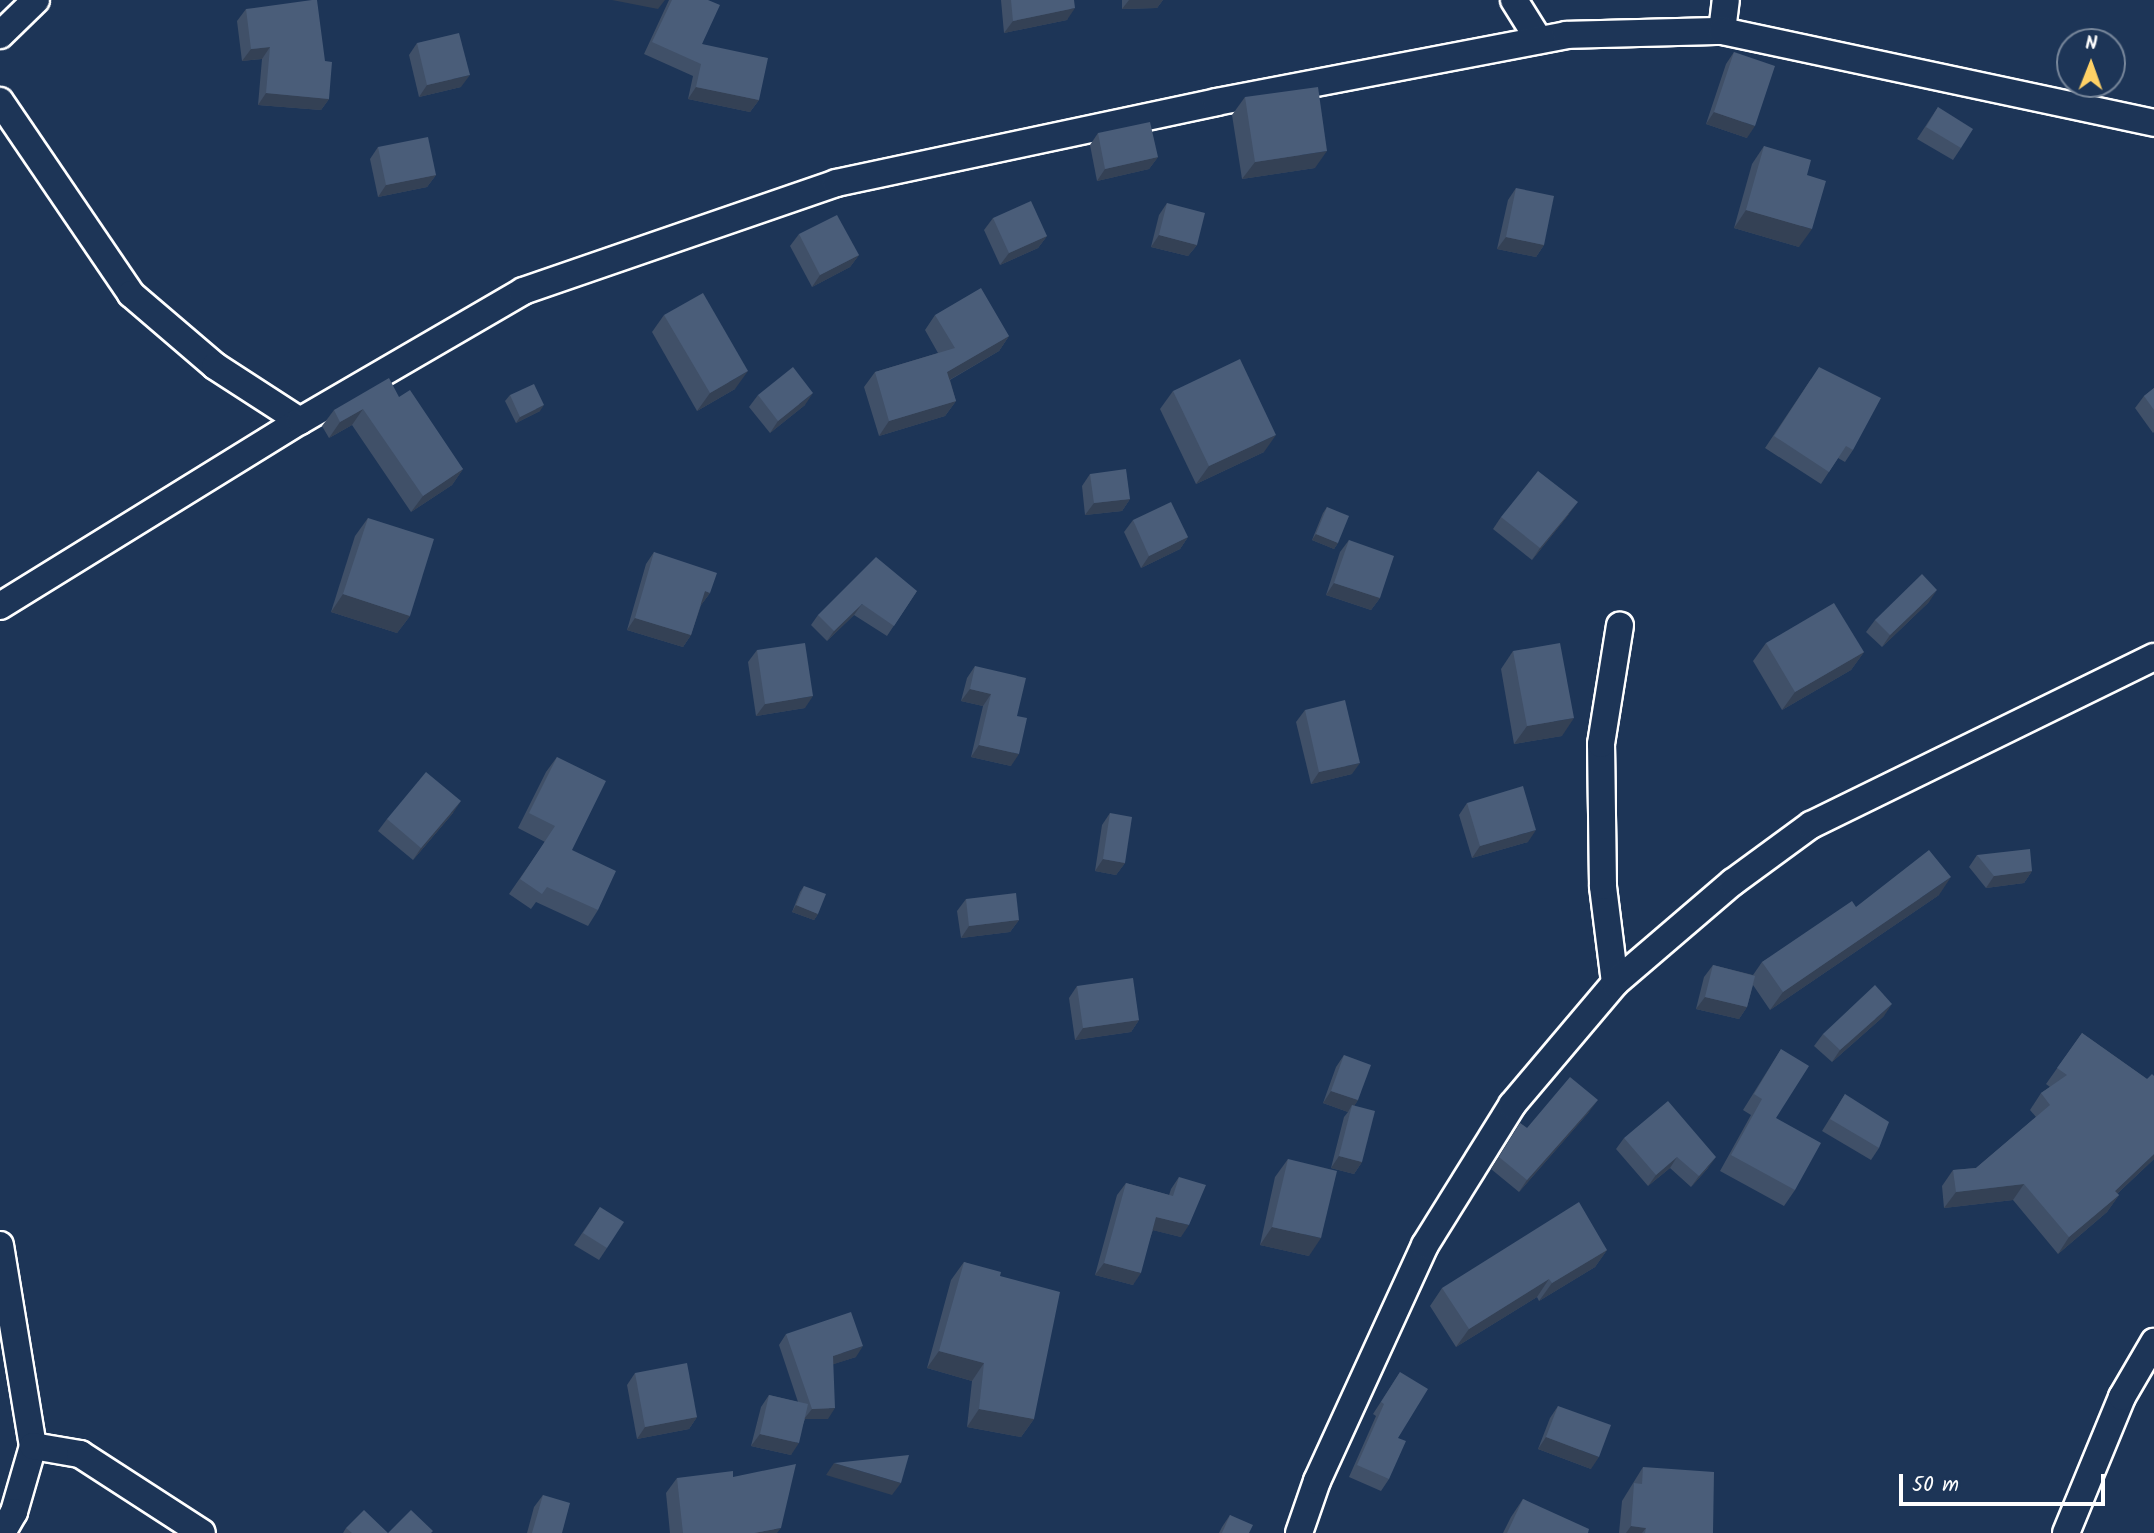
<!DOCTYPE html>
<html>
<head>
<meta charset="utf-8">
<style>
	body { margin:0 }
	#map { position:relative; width:2154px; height:1533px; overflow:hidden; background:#1d3557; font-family:Kalam,sans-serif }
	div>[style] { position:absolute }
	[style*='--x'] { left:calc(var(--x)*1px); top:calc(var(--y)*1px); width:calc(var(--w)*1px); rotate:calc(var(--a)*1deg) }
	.roads { filter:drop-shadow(2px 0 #fff) drop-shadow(-2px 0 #fff) drop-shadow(0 2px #fff) drop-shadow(0 -2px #fff) }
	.minor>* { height:26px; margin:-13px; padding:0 13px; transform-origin:13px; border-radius:13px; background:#1d3557 }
	.wall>* { inset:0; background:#405068 }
	.shaded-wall>* { inset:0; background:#344155 }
	.building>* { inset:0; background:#4a5d79 }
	span { translate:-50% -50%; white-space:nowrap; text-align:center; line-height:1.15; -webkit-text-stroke:7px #1d3557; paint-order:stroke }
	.north { position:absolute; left:2056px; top:28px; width:70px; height:70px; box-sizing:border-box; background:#1d3557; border:2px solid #77869a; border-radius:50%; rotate:1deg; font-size:19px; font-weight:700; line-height:28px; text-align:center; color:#fff }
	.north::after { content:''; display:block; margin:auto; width:24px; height:32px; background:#ffd166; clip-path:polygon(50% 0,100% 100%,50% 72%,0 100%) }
	.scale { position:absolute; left:1899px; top:1474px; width:206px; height:32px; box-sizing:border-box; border:4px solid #fff; border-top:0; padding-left:9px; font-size:21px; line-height:24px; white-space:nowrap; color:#fff; -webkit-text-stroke:5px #1d3557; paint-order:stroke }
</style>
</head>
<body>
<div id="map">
	<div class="roads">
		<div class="minor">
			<i style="--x:1514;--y:0;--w:47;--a:58"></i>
			<i style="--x:1722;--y:31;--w:31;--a:-83"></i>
			<i style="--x:0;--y:35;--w:50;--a:-44.2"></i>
			<i style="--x:0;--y:101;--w:233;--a:55.8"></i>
			<i style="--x:131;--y:294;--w:111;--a:40.6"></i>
			<i style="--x:215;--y:366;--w:101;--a:32.9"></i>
			<i style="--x:0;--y:606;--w:352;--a:-31.7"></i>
			<i style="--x:300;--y:421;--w:258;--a:-30.2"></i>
			<i style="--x:523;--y:291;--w:331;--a:-19"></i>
			<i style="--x:836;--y:183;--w:389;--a:-12"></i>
			<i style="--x:1216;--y:102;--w:356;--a:-10.8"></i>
			<i style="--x:1566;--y:35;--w:156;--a:-1.5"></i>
			<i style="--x:1722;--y:31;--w:442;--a:12"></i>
			<i style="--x:1615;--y:983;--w:98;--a:-97.1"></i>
			<i style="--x:1603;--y:886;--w:142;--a:-90.8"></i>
			<i style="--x:1601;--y:744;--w:120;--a:-80.9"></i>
			<i style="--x:0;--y:1245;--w:204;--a:80.7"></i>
			<i style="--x:33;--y:1446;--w:69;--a:106.1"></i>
			<i style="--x:14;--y:1512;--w:24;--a:120"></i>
			<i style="--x:33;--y:1446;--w:48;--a:9.7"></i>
			<i style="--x:80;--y:1454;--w:145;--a:32.9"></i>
			<i style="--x:1299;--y:1533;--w:55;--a:-70.9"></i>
			<i style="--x:1317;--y:1481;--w:260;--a:-65.4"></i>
			<i style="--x:1425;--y:1245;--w:165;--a:-58.1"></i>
			<i style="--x:1512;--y:1105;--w:160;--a:-49.8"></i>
			<i style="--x:1615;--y:983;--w:155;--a:-40.6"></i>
			<i style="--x:1733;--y:882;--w:97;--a:-36.2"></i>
			<i style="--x:1811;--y:825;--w:382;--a:-26.1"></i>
			<i style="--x:2066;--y:1533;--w:147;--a:-67.6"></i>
			<i style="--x:2122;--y:1397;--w:64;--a:-59.8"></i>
		</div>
	</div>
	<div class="wall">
		<i style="clip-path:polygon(669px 0,708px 0,702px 44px,759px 100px,750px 112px,688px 99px,693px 76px,644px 54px)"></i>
		<i style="clip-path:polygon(1001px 0,1074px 0,1067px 20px,1004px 33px)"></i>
		<i style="clip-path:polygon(1122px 0,1163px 0,1157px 8px,1122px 9px)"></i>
		<i style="clip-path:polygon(246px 9px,329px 99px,321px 110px,258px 105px,262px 59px,242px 61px,237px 21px)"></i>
		<i style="clip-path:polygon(417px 43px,461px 87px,419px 97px,409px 55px)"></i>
		<i style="clip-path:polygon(1734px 52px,1747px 138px,1706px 124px,1726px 64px)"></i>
		<i style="clip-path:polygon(1245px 97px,1315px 168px,1242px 179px,1232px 115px)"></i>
		<i style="clip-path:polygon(1938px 107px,1961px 148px,1953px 160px,1917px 139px)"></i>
		<i style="clip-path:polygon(1098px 133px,1158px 157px,1149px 169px,1097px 181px,1090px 145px)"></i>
		<i style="clip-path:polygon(1764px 146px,1807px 175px,1799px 247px,1734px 228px,1752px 164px)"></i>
		<i style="clip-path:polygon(378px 147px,436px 175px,427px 187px,378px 197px,370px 159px)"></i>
		<i style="clip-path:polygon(1516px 188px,1544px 245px,1536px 257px,1497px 249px,1508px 200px)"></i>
		<i style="clip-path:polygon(1167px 203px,1197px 245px,1188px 256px,1151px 247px,1159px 215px)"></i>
		<i style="clip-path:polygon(993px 218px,1047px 236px,1038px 248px,1000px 265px,984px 230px)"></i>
		<i style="clip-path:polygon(799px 234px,859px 255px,850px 267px,812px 287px,790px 246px)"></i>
		<i style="clip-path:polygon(664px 315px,735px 389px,697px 411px,652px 332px)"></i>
		<i style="clip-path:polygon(935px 315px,1009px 336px,999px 351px,950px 380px,956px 401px,945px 416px,879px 436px,864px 387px,875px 372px,938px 353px,925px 330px)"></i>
		<i style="clip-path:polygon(1811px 379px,1853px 450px,1845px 462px,1838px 458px,1821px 484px,1765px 448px)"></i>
		<i style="clip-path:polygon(2154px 388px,2154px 432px,2153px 433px,2135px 408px,2144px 396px)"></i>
		<i style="clip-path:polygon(1173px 391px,1264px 452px,1196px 484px,1160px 409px)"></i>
		<i style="clip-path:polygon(510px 395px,540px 411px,516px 423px,505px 401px)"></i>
		<i style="clip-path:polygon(758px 395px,805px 405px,770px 433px,749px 407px)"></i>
		<i style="clip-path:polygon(399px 397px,463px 469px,452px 485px,411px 512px,352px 425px,329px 438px,322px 426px,334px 410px)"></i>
		<i style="clip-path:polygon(1090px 474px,1130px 499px,1122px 511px,1085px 515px,1082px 486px)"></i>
		<i style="clip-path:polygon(1327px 507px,1338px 543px,1334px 549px,1312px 540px,1323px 513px)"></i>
		<i style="clip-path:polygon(1569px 514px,1532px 560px,1493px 529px,1501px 517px)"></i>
		<i style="clip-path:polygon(368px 518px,410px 616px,397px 633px,331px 612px,355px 536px)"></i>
		<i style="clip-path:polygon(1133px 520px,1188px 537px,1180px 549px,1141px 568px,1124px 532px)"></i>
		<i style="clip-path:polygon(1349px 540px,1380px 598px,1371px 610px,1326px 595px,1340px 552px)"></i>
		<i style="clip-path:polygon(654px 552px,710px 593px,701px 605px,691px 635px,683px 647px,627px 630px,646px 564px)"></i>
		<i style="clip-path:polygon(917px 591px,887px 636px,854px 615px,827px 641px,811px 625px,818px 615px)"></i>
		<i style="clip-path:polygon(1929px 602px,1882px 647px,1866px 632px,1875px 620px)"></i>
		<i style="clip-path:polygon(1766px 643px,1864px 652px,1851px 670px,1782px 710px,1753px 661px)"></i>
		<i style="clip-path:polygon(757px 650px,805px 708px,756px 716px,748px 662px)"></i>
		<i style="clip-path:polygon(1513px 651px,1562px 736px,1514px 744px,1501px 669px)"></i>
		<i style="clip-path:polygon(975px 666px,1017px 716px,1011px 766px,971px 757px,983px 706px,961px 701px,967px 678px)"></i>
		<i style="clip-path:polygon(1305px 710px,1352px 774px,1311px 784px,1296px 722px)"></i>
		<i style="clip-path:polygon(557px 757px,572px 850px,598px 910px,588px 926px,536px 902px,531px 909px,509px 894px,545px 842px,518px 828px,546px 772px)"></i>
		<i style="clip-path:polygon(1467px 803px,1528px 842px,1472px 858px,1459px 815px)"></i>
		<i style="clip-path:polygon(453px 813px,413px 860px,378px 831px,387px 819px)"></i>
		<i style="clip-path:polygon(1110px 813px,1125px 863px,1116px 875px,1095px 871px,1102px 825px)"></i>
		<i style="clip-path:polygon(1977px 855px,2032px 871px,2024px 883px,1986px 888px,1969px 867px)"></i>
		<i style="clip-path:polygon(804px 886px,818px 914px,814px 920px,792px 912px,800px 892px)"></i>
		<i style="clip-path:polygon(1939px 895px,1770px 1010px,1753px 985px,1747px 1007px,1739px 1019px,1696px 1009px,1704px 977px,1713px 965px,1753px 975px,1762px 962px,1856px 907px)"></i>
		<i style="clip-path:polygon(966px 899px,1019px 920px,1010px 932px,961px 938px,957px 911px)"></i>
		<i style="clip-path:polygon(1077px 986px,1139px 1020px,1131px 1032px,1075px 1040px,1069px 998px)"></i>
		<i style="clip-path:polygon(1884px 1016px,1832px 1062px,1814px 1046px,1823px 1034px)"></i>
		<i style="clip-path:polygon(2082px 1033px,2147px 1079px,2154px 1076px,2154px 1159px,2117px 1194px,2119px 1195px,2107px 1212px,2058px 1254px,2013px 1200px,1944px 1208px,1942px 1186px,1953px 1170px,1976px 1168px,2036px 1117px,2030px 1110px,2041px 1093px,2050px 1087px,2046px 1084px)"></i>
		<i style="clip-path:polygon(1781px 1049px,1776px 1118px,1795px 1190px,1784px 1206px,1720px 1171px,1751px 1115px,1743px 1110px)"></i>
		<i style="clip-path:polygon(1344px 1055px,1358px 1100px,1354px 1106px,1362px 1162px,1354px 1174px,1331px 1168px,1344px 1117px,1348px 1112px,1323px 1103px,1336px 1067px)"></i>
		<i style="clip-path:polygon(1845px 1094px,1879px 1148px,1871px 1160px,1822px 1131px)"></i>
		<i style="clip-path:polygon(1589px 1112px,1519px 1192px,1491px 1169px,1520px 1123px,1527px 1128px)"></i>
		<i style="clip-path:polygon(1624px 1138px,1708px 1168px,1691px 1187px,1670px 1168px,1648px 1186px,1616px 1149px)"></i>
		<i style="clip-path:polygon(1288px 1159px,1309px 1256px,1260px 1245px,1275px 1177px)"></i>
		<i style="clip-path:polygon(1179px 1177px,1181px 1237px,1153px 1230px,1133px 1285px,1095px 1275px,1117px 1195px,1126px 1183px,1169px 1195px,1171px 1189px)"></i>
		<i style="clip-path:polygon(600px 1207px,607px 1248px,599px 1260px,574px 1245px)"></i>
		<i style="clip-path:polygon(1607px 1250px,1595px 1267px,1539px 1301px,1537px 1297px,1456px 1347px,1430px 1306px,1442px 1288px)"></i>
		<i style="clip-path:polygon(964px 1262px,1000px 1276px,1034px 1419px,1021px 1437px,967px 1427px,972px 1381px,927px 1368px,951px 1280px)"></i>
		<i style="clip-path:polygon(786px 1334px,856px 1357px,833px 1364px,828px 1419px,805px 1419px,791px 1455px,751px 1446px,761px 1407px,769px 1395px,798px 1402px,779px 1345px)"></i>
		<i style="clip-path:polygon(1400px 1372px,1389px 1479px,1381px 1491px,1349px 1477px,1376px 1416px,1373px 1414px)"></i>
		<i style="clip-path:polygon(635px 1373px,697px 1417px,689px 1429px,637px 1439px,627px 1385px)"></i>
		<i style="clip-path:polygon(1558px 1406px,1591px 1469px,1538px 1449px,1550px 1418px)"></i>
		<i style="clip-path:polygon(1643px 1467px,1713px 1533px,1619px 1533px,1622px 1501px)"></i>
		<i style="clip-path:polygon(733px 1477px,777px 1533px,670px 1533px,666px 1493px,677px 1478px)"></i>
		<i style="clip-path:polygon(543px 1495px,562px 1533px,527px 1533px,534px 1507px)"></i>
		<i style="clip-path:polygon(1523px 1499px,1588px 1533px,1503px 1533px,1511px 1517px)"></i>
		<i style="clip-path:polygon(1230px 1515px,1249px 1533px,1219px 1533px,1222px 1527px)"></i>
		<i style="clip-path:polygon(346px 1528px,388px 1533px,431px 1533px,343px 1533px)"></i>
	</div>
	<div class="shaded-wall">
		<i style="clip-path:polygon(612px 0,665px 0,658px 9px)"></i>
		<i style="clip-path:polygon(1129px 0,1163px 0,1157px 8px,1122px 9px)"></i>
		<i style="clip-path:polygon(1075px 8px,1067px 20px,1004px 33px,1013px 21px)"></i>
		<i style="clip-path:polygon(270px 47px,262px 59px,242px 61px,251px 49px)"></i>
		<i style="clip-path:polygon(470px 75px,461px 87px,419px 97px,427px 85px)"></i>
		<i style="clip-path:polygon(696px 87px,759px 100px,750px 112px,688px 99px)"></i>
		<i style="clip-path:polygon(266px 93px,329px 99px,321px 110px,258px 105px)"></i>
		<i style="clip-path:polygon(1714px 112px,1755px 126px,1747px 138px,1706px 124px)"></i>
		<i style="clip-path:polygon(1327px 151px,1315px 168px,1242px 179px,1255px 162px)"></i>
		<i style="clip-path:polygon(1158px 157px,1149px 169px,1097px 181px,1105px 169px)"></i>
		<i style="clip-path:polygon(436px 175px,427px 187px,378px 197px,386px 185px)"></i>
		<i style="clip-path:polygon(1746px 210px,1812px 229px,1799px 247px,1734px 228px)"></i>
		<i style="clip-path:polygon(1159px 235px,1197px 245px,1188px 256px,1151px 247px)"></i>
		<i style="clip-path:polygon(1047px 236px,1038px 248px,1000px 265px,1009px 253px)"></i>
		<i style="clip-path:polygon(1506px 237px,1544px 245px,1536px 257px,1497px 249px)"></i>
		<i style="clip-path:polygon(859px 255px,850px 267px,812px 287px,820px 275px)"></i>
		<i style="clip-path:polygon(1009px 336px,999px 351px,937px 387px,947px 372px)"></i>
		<i style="clip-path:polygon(748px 371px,735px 389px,697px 411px,710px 393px)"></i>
		<i style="clip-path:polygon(813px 393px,805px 405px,770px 433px,778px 421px)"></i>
		<i style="clip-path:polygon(956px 401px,945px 416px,879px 436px,889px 421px)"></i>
		<i style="clip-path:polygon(544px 405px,540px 411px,516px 423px,520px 417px)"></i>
		<i style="clip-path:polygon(363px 409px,352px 425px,329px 438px,340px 422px)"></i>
		<i style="clip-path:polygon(1276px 435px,1264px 452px,1196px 484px,1209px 466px)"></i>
		<i style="clip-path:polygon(463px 469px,452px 485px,411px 512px,423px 496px)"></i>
		<i style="clip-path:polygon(1130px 499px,1122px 511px,1085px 515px,1094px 503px)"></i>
		<i style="clip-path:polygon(1578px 502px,1569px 514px,1532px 560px,1540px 548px)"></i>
		<i style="clip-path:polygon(1316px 534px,1338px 543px,1334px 549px,1312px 540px)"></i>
		<i style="clip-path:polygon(1188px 537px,1180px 549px,1141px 568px,1149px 556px)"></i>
		<i style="clip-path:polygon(1334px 583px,1380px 598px,1371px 610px,1326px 595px)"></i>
		<i style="clip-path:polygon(1937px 590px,1929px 602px,1882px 647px,1890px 635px)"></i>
		<i style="clip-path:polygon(705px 591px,710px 593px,701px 605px,696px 603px)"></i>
		<i style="clip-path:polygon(343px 594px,410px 616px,397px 633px,331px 612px)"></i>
		<i style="clip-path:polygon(862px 604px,854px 615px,827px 641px,834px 631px)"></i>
		<i style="clip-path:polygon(635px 618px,691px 635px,683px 647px,627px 630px)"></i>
		<i style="clip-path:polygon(1864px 652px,1851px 670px,1782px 710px,1795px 692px)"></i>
		<i style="clip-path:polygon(970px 689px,991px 694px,983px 706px,961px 701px)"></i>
		<i style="clip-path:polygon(813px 696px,805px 708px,756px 716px,765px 704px)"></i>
		<i style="clip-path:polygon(1574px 718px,1562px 736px,1514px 744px,1527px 726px)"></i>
		<i style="clip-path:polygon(979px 745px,1019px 754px,1011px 766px,971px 757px)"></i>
		<i style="clip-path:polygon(1360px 763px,1352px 774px,1311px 784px,1319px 772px)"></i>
		<i style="clip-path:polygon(461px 801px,453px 813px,413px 860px,421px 848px)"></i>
		<i style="clip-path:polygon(1536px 830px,1528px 842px,1472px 858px,1480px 846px)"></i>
		<i style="clip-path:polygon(1103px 859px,1125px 863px,1116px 875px,1095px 871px)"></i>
		<i style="clip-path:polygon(2032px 871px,2024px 883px,1986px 888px,1994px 876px)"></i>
		<i style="clip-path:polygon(1951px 877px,1939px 895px,1770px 1010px,1783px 992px)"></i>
		<i style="clip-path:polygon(796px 905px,818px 914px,814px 920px,792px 912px)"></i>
		<i style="clip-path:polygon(1019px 920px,1010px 932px,961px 938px,969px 926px)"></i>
		<i style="clip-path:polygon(1705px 997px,1747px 1007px,1739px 1019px,1696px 1009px)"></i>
		<i style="clip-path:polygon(1892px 1004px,1884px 1016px,1832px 1062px,1840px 1050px)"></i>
		<i style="clip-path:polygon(1139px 1020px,1131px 1032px,1075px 1040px,1083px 1028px)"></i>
		<i style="clip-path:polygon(1331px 1091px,1358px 1100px,1351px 1111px,1352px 1105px,1348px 1112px,1323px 1103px)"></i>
		<i style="clip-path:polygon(1598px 1100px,1589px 1112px,1519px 1192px,1527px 1180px)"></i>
		<i style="clip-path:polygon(2154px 1154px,2154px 1159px,2103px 1207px,2115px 1191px)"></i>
		<i style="clip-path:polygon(1339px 1156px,1362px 1162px,1354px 1174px,1331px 1168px)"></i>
		<i style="clip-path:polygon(1677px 1157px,1670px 1168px,1648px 1186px,1656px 1175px)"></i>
		<i style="clip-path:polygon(1716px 1157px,1708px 1168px,1691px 1187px,1699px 1176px)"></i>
		<i style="clip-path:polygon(2024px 1184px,2013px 1200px,1944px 1208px,1956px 1192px)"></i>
		<i style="clip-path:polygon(2119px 1195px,2107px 1212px,2058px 1254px,2069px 1237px)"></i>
		<i style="clip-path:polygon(1156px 1217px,1189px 1225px,1181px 1237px,1148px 1229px)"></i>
		<i style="clip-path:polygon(1272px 1227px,1321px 1238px,1309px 1256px,1260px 1245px)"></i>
		<i style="clip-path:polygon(1607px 1250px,1595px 1267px,1539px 1301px,1552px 1283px)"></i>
		<i style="clip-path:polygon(1104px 1263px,1141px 1273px,1133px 1285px,1095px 1275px)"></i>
		<i style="clip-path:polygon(1549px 1279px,1537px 1297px,1456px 1347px,1469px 1329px)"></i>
		<i style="clip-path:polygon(863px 1346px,856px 1357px,825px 1367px,833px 1356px)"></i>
		<i style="clip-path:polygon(939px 1351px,984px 1363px,972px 1381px,927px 1368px)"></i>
		<i style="clip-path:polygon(835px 1408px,828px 1419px,804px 1419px,812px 1409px)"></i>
		<i style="clip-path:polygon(979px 1409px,1034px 1419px,1021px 1437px,967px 1427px)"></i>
		<i style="clip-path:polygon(697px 1417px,689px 1429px,637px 1439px,645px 1427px)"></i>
		<i style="clip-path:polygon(760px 1434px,799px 1443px,791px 1455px,751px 1446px)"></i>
		<i style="clip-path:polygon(1546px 1437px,1599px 1457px,1591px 1469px,1538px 1449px)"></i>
		<i style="clip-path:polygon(834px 1463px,901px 1483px,892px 1495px,826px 1475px)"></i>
		<i style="clip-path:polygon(1631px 1526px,1646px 1528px,1642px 1533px,1626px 1533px)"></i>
		<i style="clip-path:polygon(781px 1528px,777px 1533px,754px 1533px)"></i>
	</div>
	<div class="building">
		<i style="clip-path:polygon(312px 0,317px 0,325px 61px,332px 62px,329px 99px,266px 93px,270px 47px,251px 49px,246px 9px)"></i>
		<i style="clip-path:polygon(672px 0,708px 0,720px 5px,702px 44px,768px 58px,759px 100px,696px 87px,701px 64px,652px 42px)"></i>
		<i style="clip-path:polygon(1011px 0,1074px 0,1075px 8px,1013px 21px)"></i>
		<i style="clip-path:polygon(459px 33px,470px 75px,427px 85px,417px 43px)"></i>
		<i style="clip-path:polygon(1734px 52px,1775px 66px,1755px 126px,1714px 112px)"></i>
		<i style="clip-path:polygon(1318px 87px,1327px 151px,1255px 162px,1245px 97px)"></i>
		<i style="clip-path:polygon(1938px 107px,1973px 129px,1961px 148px,1926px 127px)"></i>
		<i style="clip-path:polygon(1150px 122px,1158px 157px,1105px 169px,1098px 133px)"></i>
		<i style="clip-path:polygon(428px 137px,436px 175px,386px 185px,378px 147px)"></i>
		<i style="clip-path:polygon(1764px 146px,1811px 160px,1807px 175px,1826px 181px,1812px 229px,1746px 210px)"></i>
		<i style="clip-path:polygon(1516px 188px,1554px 196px,1544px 245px,1506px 237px)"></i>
		<i style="clip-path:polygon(1031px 201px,1047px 236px,1009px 253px,993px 218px)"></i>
		<i style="clip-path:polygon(1167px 203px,1205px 213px,1197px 245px,1159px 235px)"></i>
		<i style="clip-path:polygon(837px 215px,859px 255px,820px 275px,799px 234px)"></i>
		<i style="clip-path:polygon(981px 288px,1009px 336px,947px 372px,956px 401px,889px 421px,875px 372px,955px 348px,935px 315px)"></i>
		<i style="clip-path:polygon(703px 293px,748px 371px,710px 393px,664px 315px)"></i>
		<i style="clip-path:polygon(1240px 359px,1276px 435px,1209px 466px,1173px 391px)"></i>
		<i style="clip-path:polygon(793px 367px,813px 393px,778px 421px,758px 395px)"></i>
		<i style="clip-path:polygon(1819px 367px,1881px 398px,1853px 450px,1846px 446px,1829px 472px,1774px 436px)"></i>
		<i style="clip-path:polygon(389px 378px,399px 397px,410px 390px,463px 469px,423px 496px,363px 409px,340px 422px,334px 410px)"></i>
		<i style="clip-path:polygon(534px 384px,544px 405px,520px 417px,510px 395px)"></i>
		<i style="clip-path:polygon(2154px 388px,2154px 410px,2144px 396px)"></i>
		<i style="clip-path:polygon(1126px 469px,1130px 499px,1094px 503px,1090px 474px)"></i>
		<i style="clip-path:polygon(1538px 471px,1578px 502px,1540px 548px,1501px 517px)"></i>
		<i style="clip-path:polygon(1171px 502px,1188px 537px,1149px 556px,1133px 520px)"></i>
		<i style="clip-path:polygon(1327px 507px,1349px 516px,1338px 543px,1316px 534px)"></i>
		<i style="clip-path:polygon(368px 518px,434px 539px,410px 616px,343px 594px)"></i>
		<i style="clip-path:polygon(1349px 540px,1394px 556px,1380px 598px,1334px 583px)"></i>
		<i style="clip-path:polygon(654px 552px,717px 573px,710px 593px,705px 591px,691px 635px,635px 618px)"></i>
		<i style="clip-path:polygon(876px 557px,917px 591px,894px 626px,862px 604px,834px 631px,818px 615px)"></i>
		<i style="clip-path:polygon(1922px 574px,1937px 590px,1890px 635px,1875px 620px)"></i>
		<i style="clip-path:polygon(1834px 603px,1864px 652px,1795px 692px,1766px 643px)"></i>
		<i style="clip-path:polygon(805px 643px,813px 696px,765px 704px,757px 650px)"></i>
		<i style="clip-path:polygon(1560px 643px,1574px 718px,1527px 726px,1513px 651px)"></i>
		<i style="clip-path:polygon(975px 666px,1026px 678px,1017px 716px,1027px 718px,1019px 754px,979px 745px,991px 694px,970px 689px)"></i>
		<i style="clip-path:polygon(1345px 700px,1360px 763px,1319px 772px,1305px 710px)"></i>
		<i style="clip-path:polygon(557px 757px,606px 781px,572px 850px,616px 871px,598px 910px,547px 887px,542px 894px,520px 879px,555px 826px,529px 813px)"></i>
		<i style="clip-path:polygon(426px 772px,461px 801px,421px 848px,387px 819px)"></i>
		<i style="clip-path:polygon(1523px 786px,1536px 830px,1480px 846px,1467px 803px)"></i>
		<i style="clip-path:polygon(1110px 813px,1132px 817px,1125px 863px,1103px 859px)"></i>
		<i style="clip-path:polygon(2030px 849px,2032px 871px,1994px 876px,1977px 855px)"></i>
		<i style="clip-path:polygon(1929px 850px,1951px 877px,1783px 992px,1762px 962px,1852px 901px,1856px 907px)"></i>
		<i style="clip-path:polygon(804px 886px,826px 894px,818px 914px,796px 905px)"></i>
		<i style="clip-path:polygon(1016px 893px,1019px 920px,969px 926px,966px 899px)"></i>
		<i style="clip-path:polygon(1713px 965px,1755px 976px,1747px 1007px,1705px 997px)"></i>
		<i style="clip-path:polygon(1133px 978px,1139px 1020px,1083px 1028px,1077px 986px)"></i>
		<i style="clip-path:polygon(1875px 985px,1892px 1004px,1840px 1050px,1823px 1034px)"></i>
		<i style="clip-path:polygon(2082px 1033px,2147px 1079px,2152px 1074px,2154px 1076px,2154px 1154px,2115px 1191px,2119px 1195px,2069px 1237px,2024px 1184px,1956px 1192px,1953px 1170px,1976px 1168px,2050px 1105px,2041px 1093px,2067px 1075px,2057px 1068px)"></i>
		<i style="clip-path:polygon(1781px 1049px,1809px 1066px,1776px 1118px,1821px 1143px,1795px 1190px,1731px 1155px,1762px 1099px,1754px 1094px)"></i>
		<i style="clip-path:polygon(1344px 1055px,1371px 1065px,1358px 1100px,1331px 1091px)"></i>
		<i style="clip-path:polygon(1570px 1077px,1598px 1100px,1527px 1180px,1499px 1157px,1520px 1123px,1527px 1128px)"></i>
		<i style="clip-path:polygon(1845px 1094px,1889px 1122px,1879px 1148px,1830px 1119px)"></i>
		<i style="clip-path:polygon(1668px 1101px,1716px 1157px,1699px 1176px,1677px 1157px,1656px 1175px,1624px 1138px)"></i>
		<i style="clip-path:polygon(1352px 1105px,1375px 1111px,1362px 1162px,1339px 1156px)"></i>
		<i style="clip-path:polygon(1288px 1159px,1337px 1171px,1321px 1238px,1272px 1227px)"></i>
		<i style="clip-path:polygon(1179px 1177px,1206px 1185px,1189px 1225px,1156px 1217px,1141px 1273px,1104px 1263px,1126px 1183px,1173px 1196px)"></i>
		<i style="clip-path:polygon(1579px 1202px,1607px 1250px,1552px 1283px,1549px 1279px,1469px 1329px,1442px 1288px)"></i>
		<i style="clip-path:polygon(600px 1207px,624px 1222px,607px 1248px,583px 1233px)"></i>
		<i style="clip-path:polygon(964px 1262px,1001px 1272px,1000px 1276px,1060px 1292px,1034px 1419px,979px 1409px,984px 1363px,939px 1351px)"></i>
		<i style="clip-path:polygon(851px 1312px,863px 1346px,833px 1356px,835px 1408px,812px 1409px,786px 1334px)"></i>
		<i style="clip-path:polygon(687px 1363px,697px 1417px,645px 1427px,635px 1373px)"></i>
		<i style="clip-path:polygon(1400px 1372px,1428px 1389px,1398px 1438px,1406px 1441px,1389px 1479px,1357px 1465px,1384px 1404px,1381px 1402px)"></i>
		<i style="clip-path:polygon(769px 1395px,808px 1404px,799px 1443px,760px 1434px)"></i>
		<i style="clip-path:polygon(1558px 1406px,1611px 1425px,1599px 1457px,1546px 1437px)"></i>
		<i style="clip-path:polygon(909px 1455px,901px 1483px,834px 1463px)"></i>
		<i style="clip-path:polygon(796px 1464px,781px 1528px,754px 1533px,683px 1533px,677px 1478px,733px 1471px,733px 1477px)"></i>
		<i style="clip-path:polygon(1643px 1467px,1714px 1472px,1713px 1533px,1645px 1533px,1646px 1528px,1631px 1526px,1634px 1483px,1642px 1484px)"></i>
		<i style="clip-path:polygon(543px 1495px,570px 1503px,562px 1533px,532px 1533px)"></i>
		<i style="clip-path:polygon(1523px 1499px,1589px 1529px,1588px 1533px,1507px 1533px)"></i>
		<i style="clip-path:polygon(364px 1510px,388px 1533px,411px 1510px,433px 1531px,431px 1533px,352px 1533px,346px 1528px)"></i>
		<i style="clip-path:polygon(1230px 1515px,1253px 1525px,1249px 1533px,1222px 1533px)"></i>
	</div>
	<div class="north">N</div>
	<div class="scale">50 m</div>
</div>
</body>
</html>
